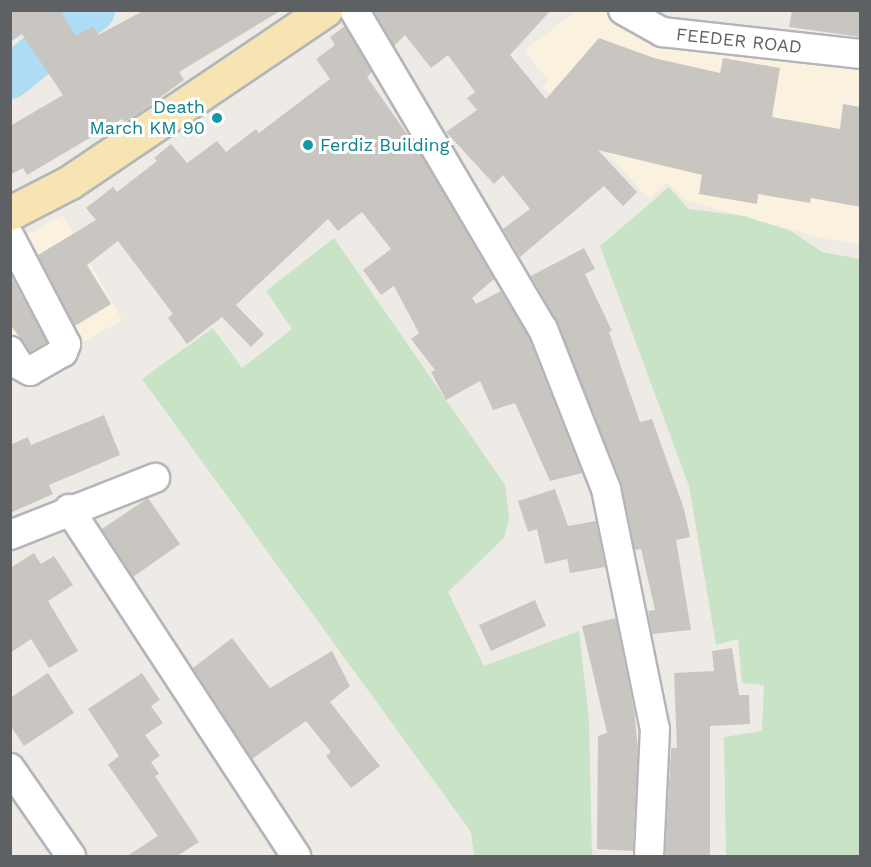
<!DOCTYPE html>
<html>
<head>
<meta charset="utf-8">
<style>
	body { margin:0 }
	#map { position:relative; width:871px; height:867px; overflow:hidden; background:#eeebe6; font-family:"Work Sans",sans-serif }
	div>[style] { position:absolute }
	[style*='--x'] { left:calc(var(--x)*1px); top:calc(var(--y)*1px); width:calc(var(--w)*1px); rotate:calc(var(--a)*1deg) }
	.commercial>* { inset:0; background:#faf1df }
	.green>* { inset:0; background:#c8e3c5 }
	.river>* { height:44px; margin:-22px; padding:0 22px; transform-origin:22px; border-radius:22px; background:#aedcf5 }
	.building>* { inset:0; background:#c9c6c2 }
	.roads { filter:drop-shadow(2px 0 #b3b6b9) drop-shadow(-2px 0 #b3b6b9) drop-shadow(0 2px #b3b6b9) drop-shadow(0 -2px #b3b6b9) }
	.minor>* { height:28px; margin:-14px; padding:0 14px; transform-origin:14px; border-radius:14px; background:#fff }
	.major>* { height:33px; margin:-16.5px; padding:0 16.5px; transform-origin:16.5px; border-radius:16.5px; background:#f6e5b3 }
	.dots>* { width:16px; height:16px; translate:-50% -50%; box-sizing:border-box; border:3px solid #fff; border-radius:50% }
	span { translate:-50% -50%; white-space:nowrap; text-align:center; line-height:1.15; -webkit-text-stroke:6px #fff; paint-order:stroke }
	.street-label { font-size:18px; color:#5d6164 }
	.culture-label { font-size:18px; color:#0d838f }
	.right { translate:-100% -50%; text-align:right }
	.left { translate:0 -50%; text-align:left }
	.frame { position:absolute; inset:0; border:12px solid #5d6164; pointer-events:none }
</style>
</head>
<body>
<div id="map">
	<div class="commercial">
		<i style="clip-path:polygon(612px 10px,860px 62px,860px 244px,826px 239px,688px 201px,667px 183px,648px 199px,580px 119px,543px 88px,548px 81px,525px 50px,576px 11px)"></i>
		<i style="clip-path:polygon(63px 215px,122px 320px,11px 383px,10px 244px)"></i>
	</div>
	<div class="green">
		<i style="clip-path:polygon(669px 187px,688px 209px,744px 216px,791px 231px,822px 252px,860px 259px,860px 856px,726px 856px,724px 737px,762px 731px,764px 685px,742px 683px,738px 639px,716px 645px,689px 486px,600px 246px)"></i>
		<i style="clip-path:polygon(334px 238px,505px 485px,509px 518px,504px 538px,448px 592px,484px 666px,579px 631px,589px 720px,592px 856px,474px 856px,471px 832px,142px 379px,213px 328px,242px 368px,292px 329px,266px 291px)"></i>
	</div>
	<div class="river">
		<i style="--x:10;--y:77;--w:107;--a:-38.9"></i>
	</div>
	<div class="building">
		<i style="clip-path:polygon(10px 10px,60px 10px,76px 36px,93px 26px,98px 35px,145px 10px,282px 10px,179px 72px,184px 80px,135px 116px,124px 122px,122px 119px,27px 175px,23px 168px,10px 175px,10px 126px,63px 95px,22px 34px,10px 42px)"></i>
		<i style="clip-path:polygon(373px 10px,551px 10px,510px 55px,546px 99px,599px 38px,654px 58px,720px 73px,723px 58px,780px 68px,772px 117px,840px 129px,843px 104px,861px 107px,861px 207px,811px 198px,810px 203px,758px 194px,757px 204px,699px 194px,702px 175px,598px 150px,637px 192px,623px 206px,604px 186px,520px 257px,503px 229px,530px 209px,503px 175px,494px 184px,446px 132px,477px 110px,467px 98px,475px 92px,448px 55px,431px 68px,405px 35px,394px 46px)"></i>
		<i style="clip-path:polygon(792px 10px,861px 10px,861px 37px,789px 27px)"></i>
		<i style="clip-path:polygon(345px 26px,372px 72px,367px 77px,419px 151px,494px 279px,472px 298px,476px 304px,501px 291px,528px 336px,582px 473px,550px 481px,515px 403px,493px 410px,480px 381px,446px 400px,431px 372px,435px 370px,411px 339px,419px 333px,394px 286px,381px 295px,363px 270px,391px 249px,362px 212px,338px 231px,328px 219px,236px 305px,264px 334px,251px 347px,222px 317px,187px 344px,168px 318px,173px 314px,118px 241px,87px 265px,111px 304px,75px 326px,38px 255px,96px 220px,86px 208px,113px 187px,117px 192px,157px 161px,154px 158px,171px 144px,187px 163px,217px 141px,226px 152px,256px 129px,259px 133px,330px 79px,316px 59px,335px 45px,330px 37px)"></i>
		<i style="clip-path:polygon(584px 248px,595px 269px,585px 274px,612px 331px,609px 332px,640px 422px,652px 419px,684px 509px,690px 537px,676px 540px,691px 630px,652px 634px,648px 611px,655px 610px,641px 549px,635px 550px,621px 483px,558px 323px,531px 276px)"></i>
		<i style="clip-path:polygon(10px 274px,47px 342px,30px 352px,10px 324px)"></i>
		<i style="clip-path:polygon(104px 415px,120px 455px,49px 485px,53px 494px,10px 513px,10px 445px,28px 437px,31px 445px)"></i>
		<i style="clip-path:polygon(555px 489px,568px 526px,596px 521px,605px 567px,570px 573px,567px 559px,545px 564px,537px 529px,528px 532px,518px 501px)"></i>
		<i style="clip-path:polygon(148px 498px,180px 544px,133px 577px,102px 529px)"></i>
		<i style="clip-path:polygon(34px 553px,41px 564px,54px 556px,73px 585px,48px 601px,78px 651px,49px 668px,31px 639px,10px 653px,10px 568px)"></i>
		<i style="clip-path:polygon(535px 600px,546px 626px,491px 651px,479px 625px)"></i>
		<i style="clip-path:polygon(616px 618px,634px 710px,638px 749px,633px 851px,597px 849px,598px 736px,607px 733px,582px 626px)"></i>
		<i style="clip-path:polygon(232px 638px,270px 688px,332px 651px,350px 686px,330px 702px,380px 766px,351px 788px,326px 756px,331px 752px,306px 721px,252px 759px,193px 668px)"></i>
		<i style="clip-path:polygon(732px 648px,739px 695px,749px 695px,750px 724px,710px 726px,710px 856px,665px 856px,671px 748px,677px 748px,674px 673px,714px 671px,712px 651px)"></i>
		<i style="clip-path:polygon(48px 673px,74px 713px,24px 746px,10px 725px,10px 698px)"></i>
		<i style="clip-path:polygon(142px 673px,160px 700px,151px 706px,163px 723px,145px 735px,160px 756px,151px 762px,159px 774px,155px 776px,199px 842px,177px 856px,127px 856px,158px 836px,108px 765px,119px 756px,88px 709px)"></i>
	</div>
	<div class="roads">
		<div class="minor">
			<i style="--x:354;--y:10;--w:371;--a:59.4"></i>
			<i style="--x:543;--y:329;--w:172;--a:68.5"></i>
			<i style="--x:606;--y:489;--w:245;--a:78.5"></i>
			<i style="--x:655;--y:729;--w:127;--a:92.7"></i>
			<i style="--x:623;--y:10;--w:45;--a:29.4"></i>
			<i style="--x:662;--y:32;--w:199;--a:6.3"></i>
			<i style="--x:10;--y:237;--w:121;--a:62.4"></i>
			<i style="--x:66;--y:344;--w:9;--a:111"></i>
			<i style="--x:63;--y:352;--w:38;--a:150"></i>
			<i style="--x:30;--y:371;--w:13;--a:-151"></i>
			<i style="--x:19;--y:365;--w:17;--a:-123"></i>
			<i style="--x:69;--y:509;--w:415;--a:56.8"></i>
			<i style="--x:10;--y:535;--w:156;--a:-21.5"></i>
			<i style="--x:10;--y:768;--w:107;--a:55.3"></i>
		</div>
		<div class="major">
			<i style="--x:10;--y:213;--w:68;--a:-27.3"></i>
			<i style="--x:70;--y:182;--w:308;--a:-34"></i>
		</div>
	</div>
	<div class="dots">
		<i style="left:217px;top:118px;background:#0f9aa8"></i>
		<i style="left:308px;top:145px;background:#0f9aa8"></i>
	</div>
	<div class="street-label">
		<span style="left:739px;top:41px;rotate:6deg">FEEDER ROAD</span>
	</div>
	<div class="culture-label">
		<span class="right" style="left:205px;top:118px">Death<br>March KM 90</span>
		<span class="left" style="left:320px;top:145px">Ferdiz Building</span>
	</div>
	<div class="frame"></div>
</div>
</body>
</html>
